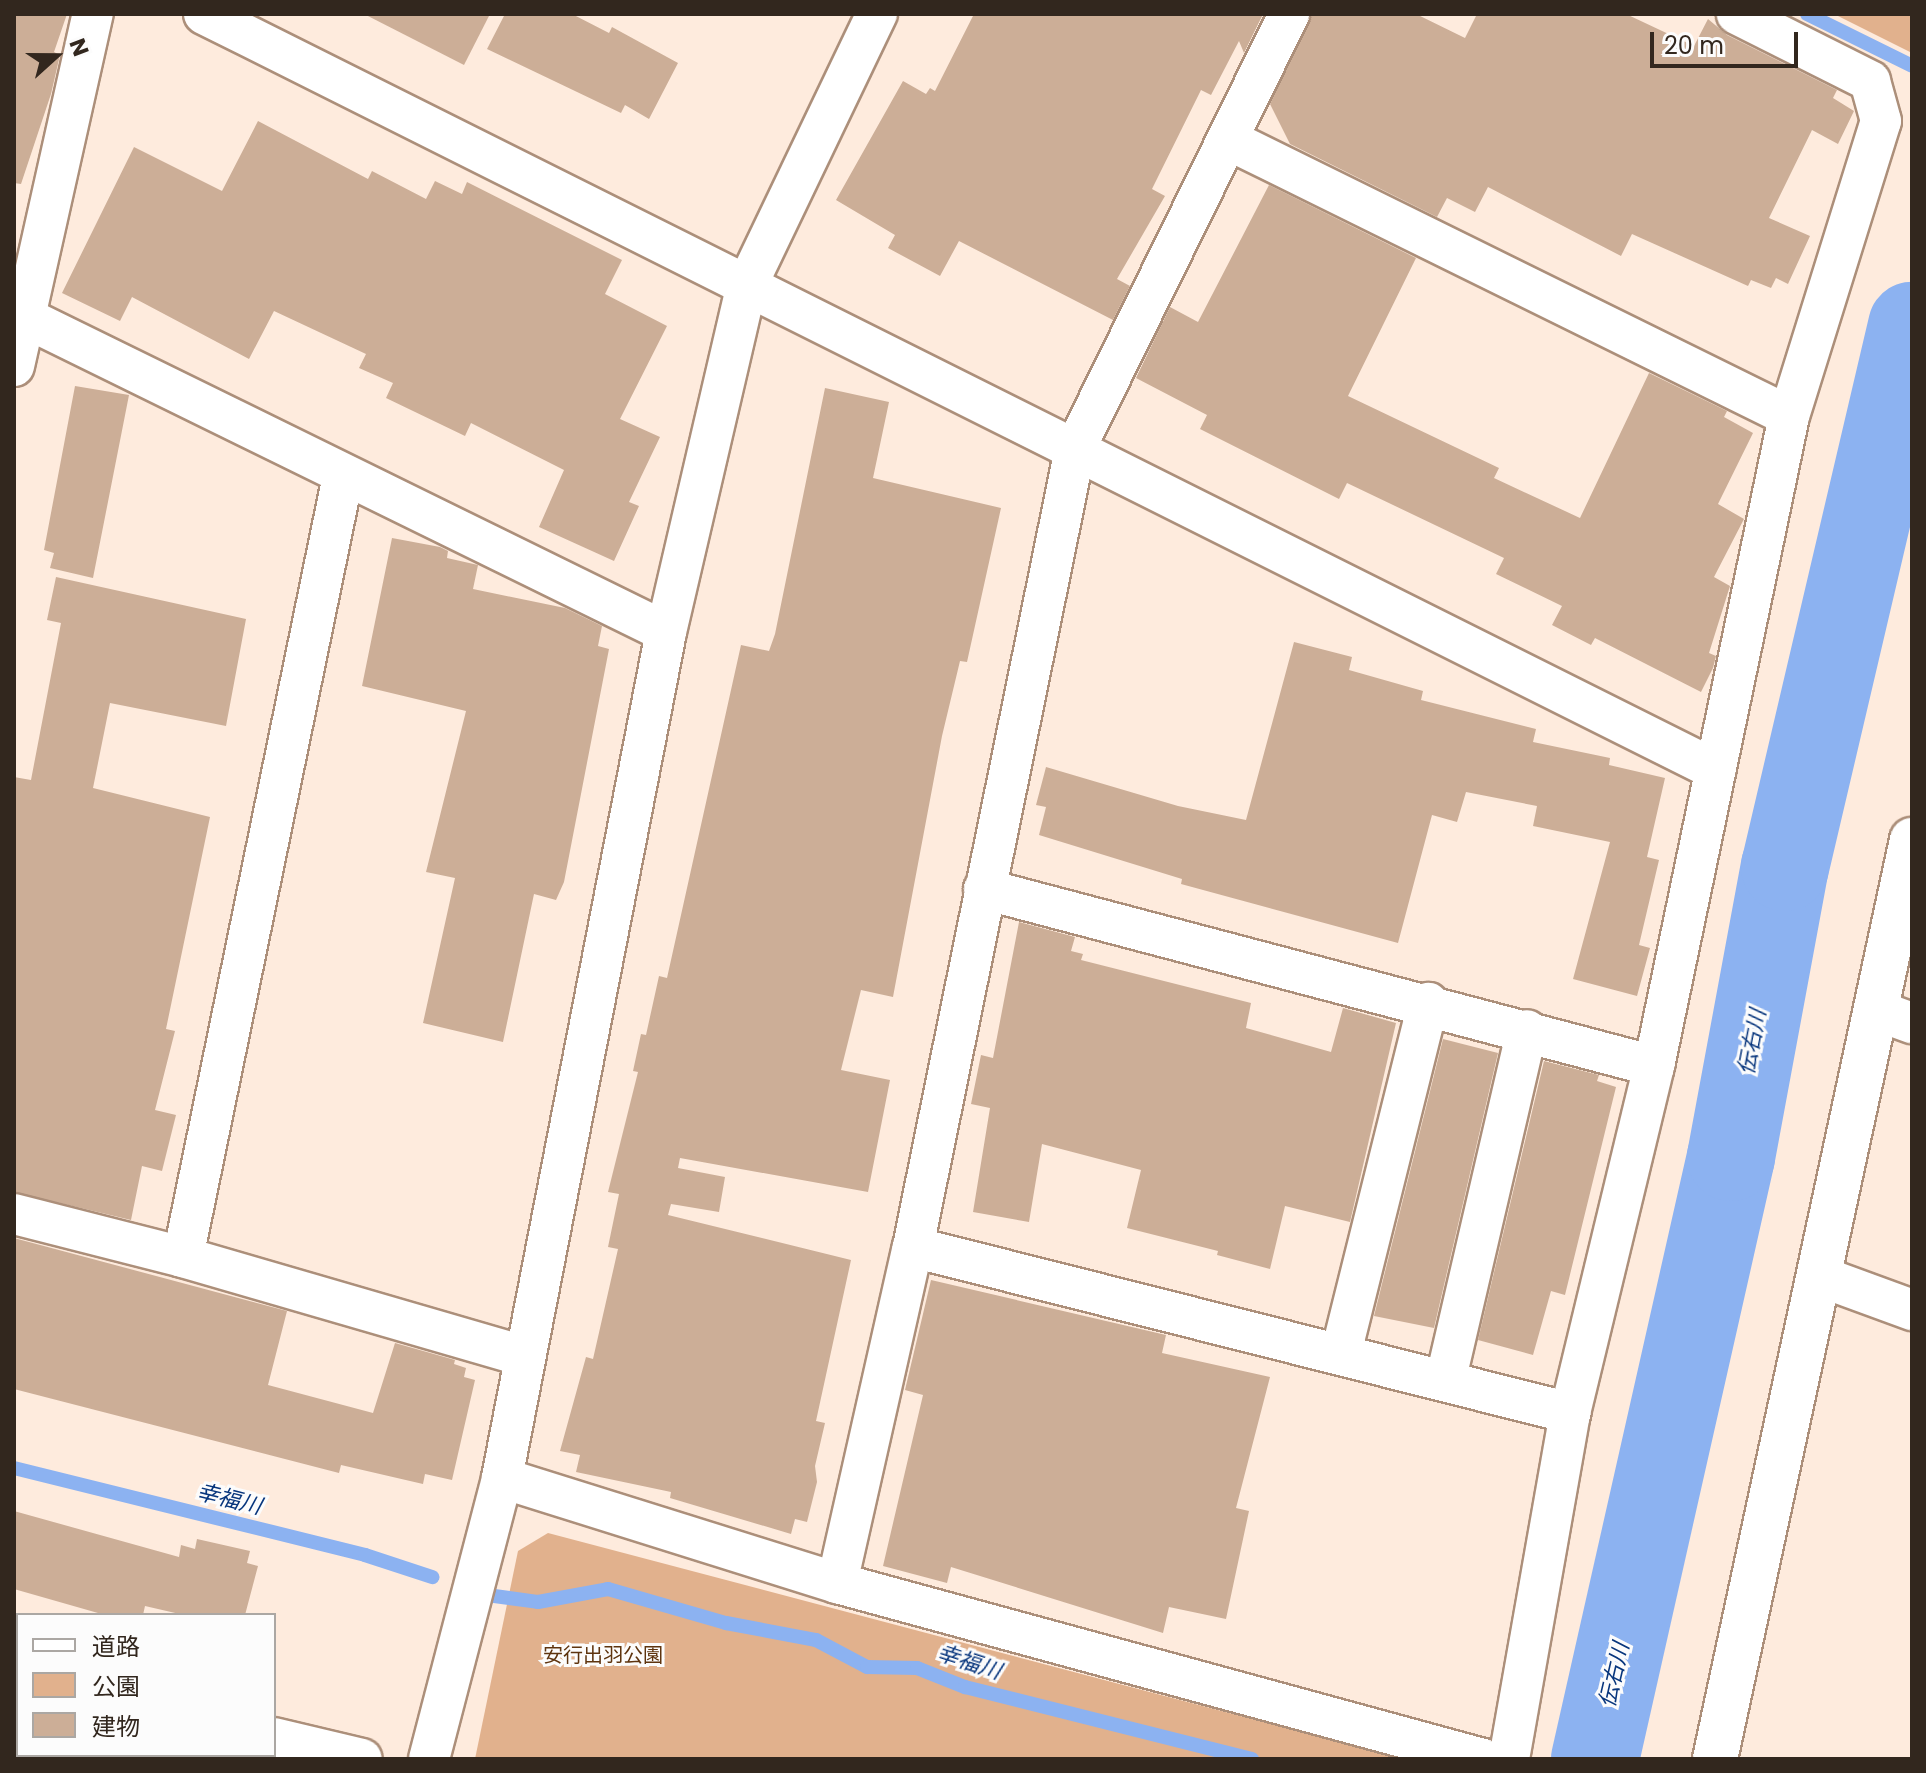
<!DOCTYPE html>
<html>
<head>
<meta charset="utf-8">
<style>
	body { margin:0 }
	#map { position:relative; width:1926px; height:1773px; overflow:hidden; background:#feebdd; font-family:Poppins,"Noto Sans JP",sans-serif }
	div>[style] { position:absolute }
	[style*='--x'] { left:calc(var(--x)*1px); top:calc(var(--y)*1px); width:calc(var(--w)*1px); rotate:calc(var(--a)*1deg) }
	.green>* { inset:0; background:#e1b18d }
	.stream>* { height:14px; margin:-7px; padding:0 7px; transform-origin:7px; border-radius:7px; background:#8cb2f1 }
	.river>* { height:88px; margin:-44px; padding:0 44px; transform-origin:44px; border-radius:44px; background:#8cb2f1 }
	.building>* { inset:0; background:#ccae97 }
	.roads { filter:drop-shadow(2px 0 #ac8f7a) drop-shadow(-2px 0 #ac8f7a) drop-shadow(0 2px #ac8f7a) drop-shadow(0 -2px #ac8f7a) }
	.minor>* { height:40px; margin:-20px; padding:0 20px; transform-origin:20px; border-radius:20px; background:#fff }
	.tertiary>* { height:44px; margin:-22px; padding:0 22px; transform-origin:22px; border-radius:22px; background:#fff }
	span { translate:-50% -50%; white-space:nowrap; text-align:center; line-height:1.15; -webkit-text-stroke:6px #fcfcfc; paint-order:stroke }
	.park-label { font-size:20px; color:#5e340e }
	.water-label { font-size:22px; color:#08367d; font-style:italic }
	.frame { position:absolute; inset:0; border:16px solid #32271e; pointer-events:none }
	.legend { position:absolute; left:16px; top:1613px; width:260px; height:144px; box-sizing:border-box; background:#fcfcfc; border:2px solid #aba7a3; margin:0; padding:10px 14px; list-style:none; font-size:24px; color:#32271e }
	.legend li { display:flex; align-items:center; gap:16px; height:40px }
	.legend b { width:40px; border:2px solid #aba7a3 }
	.north { position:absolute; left:16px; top:16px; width:80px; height:80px; -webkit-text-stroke:6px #fcfcfc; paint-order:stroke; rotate:69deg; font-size:22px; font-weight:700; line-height:32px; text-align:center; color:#32271e }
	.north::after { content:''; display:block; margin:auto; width:28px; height:36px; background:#32271e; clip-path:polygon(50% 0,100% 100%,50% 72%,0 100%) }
	.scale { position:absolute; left:1650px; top:32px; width:148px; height:36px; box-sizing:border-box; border:4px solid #32271e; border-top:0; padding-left:10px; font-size:24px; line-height:28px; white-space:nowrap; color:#32271e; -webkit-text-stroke:6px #fcfcfc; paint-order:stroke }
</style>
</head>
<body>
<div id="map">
	<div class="green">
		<i style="clip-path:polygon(1834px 14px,1912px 14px,1912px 53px)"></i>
		<i style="clip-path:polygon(548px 1533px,1403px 1759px,475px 1759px,518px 1551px)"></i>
	</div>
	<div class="stream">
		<i style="--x:1807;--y:14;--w:117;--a:26.3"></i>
		<i style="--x:14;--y:1468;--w:362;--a:13.9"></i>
		<i style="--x:365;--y:1555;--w:71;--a:18.2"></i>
		<i style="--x:487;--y:1595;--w:51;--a:7.8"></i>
		<i style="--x:538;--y:1602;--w:71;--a:-10.5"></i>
		<i style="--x:608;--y:1589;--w:123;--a:16.1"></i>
		<i style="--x:726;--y:1623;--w:92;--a:10.7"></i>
		<i style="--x:816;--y:1640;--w:58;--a:27.9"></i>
		<i style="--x:867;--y:1667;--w:50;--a:1.1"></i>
		<i style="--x:917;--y:1668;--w:52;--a:21.6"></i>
		<i style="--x:965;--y:1687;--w:296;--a:14.1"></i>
	</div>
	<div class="river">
		<i style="--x:1595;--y:1759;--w:617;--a:-77.27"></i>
		<i style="--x:1731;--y:1157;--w:295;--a:-79.5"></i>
		<i style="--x:1785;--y:867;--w:556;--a:-76.79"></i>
	</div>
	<div class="building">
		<i style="clip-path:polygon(14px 14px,67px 14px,54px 52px,60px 55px,51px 94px,21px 184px,14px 183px)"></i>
		<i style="clip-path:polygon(364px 14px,490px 14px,464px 65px)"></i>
		<i style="clip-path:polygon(505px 14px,572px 14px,609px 33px,612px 27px,678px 63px,649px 119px,625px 105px,621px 113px,487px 49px)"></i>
		<i style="clip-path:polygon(974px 14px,1263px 14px,1244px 53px,1239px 41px,1211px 95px,1201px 90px,1152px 189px,1165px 196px,1117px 279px,1130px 286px,1113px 320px,959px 241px,940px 276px,888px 248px,895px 235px,836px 200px,903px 81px,926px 94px,930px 88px,935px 91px)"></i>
		<i style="clip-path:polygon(1312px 14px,1416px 14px,1465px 38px,1477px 14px,1626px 14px,1694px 46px,1708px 19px,1727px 35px,1837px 90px,1833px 98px,1854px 111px,1838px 144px,1812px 130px,1769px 218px,1810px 236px,1788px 284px,1776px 278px,1771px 288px,1751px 280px,1748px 286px,1632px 234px,1621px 256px,1488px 187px,1475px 212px,1447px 198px,1437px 217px,1290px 144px,1270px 104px)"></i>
		<i style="clip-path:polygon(258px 121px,368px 179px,372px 171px,426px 199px,435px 181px,462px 194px,467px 182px,622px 260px,605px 294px,667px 326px,620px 419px,660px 437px,629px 502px,639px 506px,614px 561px,539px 527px,564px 470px,471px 423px,465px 436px,386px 398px,393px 383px,359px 368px,366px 354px,274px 311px,249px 359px,132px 297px,120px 321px,62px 293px,134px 147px,222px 191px)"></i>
		<i style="clip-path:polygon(1269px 185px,1416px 258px,1348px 396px,1499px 468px,1494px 478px,1580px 518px,1649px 373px,1727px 411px,1724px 417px,1753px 433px,1718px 504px,1744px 519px,1714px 577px,1730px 586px,1709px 653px,1716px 656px,1713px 668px,1701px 692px,1595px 638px,1591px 645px,1552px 625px,1562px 606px,1496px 574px,1504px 558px,1347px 483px,1339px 499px,1200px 429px,1207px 415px,1136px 378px,1170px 307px,1198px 322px)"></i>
		<i style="clip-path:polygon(75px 386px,129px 395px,93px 578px,50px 568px,54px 553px,44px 550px)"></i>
		<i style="clip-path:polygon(825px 388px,889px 402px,873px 478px,1001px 508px,967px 662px,960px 661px,942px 736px,893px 997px,861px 990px,841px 1070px,890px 1080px,868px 1192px,680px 1158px,678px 1168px,725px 1177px,719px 1212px,671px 1204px,668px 1215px,851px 1260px,816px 1421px,825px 1423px,815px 1466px,817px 1482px,807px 1522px,795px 1519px,791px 1534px,670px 1498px,671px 1492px,576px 1472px,580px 1455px,560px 1451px,586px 1357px,593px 1359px,618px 1249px,608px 1247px,619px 1194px,608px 1192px,638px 1072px,633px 1071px,641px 1034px,646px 1035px,659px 976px,667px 978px,741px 645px,769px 651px,775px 634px)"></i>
		<i style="clip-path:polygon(392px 538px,440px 547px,448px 551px,447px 558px,478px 565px,473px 589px,565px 608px,602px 626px,598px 646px,609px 649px,564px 882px,556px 900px,534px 894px,503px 1042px,423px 1023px,455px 878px,426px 872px,466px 711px,362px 686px)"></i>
		<i style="clip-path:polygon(56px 577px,246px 619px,226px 726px,110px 703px,93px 788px,210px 817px,166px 1029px,175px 1031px,155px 1110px,176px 1115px,162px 1171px,142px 1166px,131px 1220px,14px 1192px,14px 777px,31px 780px,61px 623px,47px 620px)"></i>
		<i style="clip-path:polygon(1294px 642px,1352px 657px,1349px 670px,1423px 691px,1421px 700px,1536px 729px,1533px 742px,1610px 758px,1609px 765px,1665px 778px,1647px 857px,1659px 860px,1639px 945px,1650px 948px,1637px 996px,1573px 979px,1610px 842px,1533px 826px,1537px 806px,1466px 792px,1457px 822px,1432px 815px,1398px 943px,1181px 884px,1182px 879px,1039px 835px,1046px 807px,1036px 805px,1046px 767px,1178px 806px,1246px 820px)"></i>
		<i style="clip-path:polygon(1019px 922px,1075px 937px,1071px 951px,1083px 954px,1081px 960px,1251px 1003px,1246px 1028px,1331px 1052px,1343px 1008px,1396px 1023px,1350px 1222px,1285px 1206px,1270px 1269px,1217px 1255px,1218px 1251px,1127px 1228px,1141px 1170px,1042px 1144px,1029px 1222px,973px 1212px,990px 1108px,971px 1104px,981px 1055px,993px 1058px)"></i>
		<i style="clip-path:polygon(1443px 1039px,1498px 1053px,1434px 1328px,1374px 1316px)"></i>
		<i style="clip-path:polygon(1544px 1061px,1599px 1075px,1597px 1081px,1616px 1087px,1565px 1295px,1551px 1291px,1533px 1355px,1478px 1340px)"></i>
		<i style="clip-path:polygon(14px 1238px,287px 1311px,268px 1385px,373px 1413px,395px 1343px,455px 1360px,454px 1364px,466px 1368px,464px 1377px,475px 1380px,452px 1480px,425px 1474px,423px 1484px,341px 1465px,339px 1473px,14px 1389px)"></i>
		<i style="clip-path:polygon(931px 1280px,1166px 1335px,1162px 1353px,1270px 1377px,1236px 1508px,1249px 1511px,1226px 1619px,1169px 1607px,1163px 1633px,951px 1567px,947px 1583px,883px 1566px,923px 1395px,905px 1390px)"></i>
		<i style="clip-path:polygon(14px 1511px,179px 1557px,181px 1545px,195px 1549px,197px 1539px,250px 1551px,247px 1563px,258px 1566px,245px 1615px,184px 1615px,145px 1606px,143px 1615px,105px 1615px,14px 1589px)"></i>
	</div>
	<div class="roads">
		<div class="minor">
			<i style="--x:204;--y:14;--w:1690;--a:26.57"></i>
			<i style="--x:1229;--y:140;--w:624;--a:26.24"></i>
			<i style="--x:14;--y:312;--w:726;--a:26.14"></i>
			<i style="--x:14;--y:366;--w:361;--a:-77.4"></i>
			<i style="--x:984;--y:889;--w:693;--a:14.8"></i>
			<i style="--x:1876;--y:1010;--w:38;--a:20"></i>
			<i style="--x:14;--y:1214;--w:174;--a:14.3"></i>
			<i style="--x:183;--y:1257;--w:354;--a:16.2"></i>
			<i style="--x:913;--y:1247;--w:678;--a:14.18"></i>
			<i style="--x:183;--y:1257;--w:797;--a:-78.42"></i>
			<i style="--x:1822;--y:1277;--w:96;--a:20.1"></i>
			<i style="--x:1341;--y:1353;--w:361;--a:-76"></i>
			<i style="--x:1446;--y:1378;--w:357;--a:-76.9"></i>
			<i style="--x:502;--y:1478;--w:351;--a:17.4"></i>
			<i style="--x:837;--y:1583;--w:670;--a:15.24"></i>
			<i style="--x:837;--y:1583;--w:344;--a:-77.3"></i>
			<i style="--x:913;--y:1247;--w:814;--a:-78.52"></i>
			<i style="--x:1075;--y:449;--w:485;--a:-63.8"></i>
			<i style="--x:14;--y:1672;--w:4;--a:27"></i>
			<i style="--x:274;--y:1738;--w:90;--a:13.4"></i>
			<i style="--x:63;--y:1759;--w:4;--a:-76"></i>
			<i style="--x:429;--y:1759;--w:290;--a:-75.4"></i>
			<i style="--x:502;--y:1478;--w:862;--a:-79.03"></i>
			<i style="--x:666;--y:632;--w:354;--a:-76.9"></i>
			<i style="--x:746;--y:287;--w:303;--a:-64.4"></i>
			<i style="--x:1509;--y:1759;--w:351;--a:-80"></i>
			<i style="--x:1570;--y:1413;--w:357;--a:-76.4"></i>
			<i style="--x:1654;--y:1066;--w:664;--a:-78.27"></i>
			<i style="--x:1789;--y:416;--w:309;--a:-72.7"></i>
			<i style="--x:1881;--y:121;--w:41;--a:-105.4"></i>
			<i style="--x:1870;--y:81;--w:149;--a:-153.3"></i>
		</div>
		<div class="tertiary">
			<i style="--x:1715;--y:1759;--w:940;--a:-77.9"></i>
		</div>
	</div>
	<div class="park-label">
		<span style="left:603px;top:1655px">安行出羽公園</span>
	</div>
	<div class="water-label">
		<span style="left:1752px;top:1042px;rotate:-79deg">伝右川</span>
		<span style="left:229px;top:1499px;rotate:14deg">幸福川</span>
		<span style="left:969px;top:1662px;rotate:18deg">幸福川</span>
		<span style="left:1614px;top:1675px;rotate:-77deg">伝右川</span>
	</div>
	<div class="frame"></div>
	<ul class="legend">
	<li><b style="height:10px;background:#fff"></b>道路</li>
	<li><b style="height:22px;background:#e1b18d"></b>公園</li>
	<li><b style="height:22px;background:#ccae97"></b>建物</li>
	</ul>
	<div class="north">N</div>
	<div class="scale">20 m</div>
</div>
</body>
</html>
